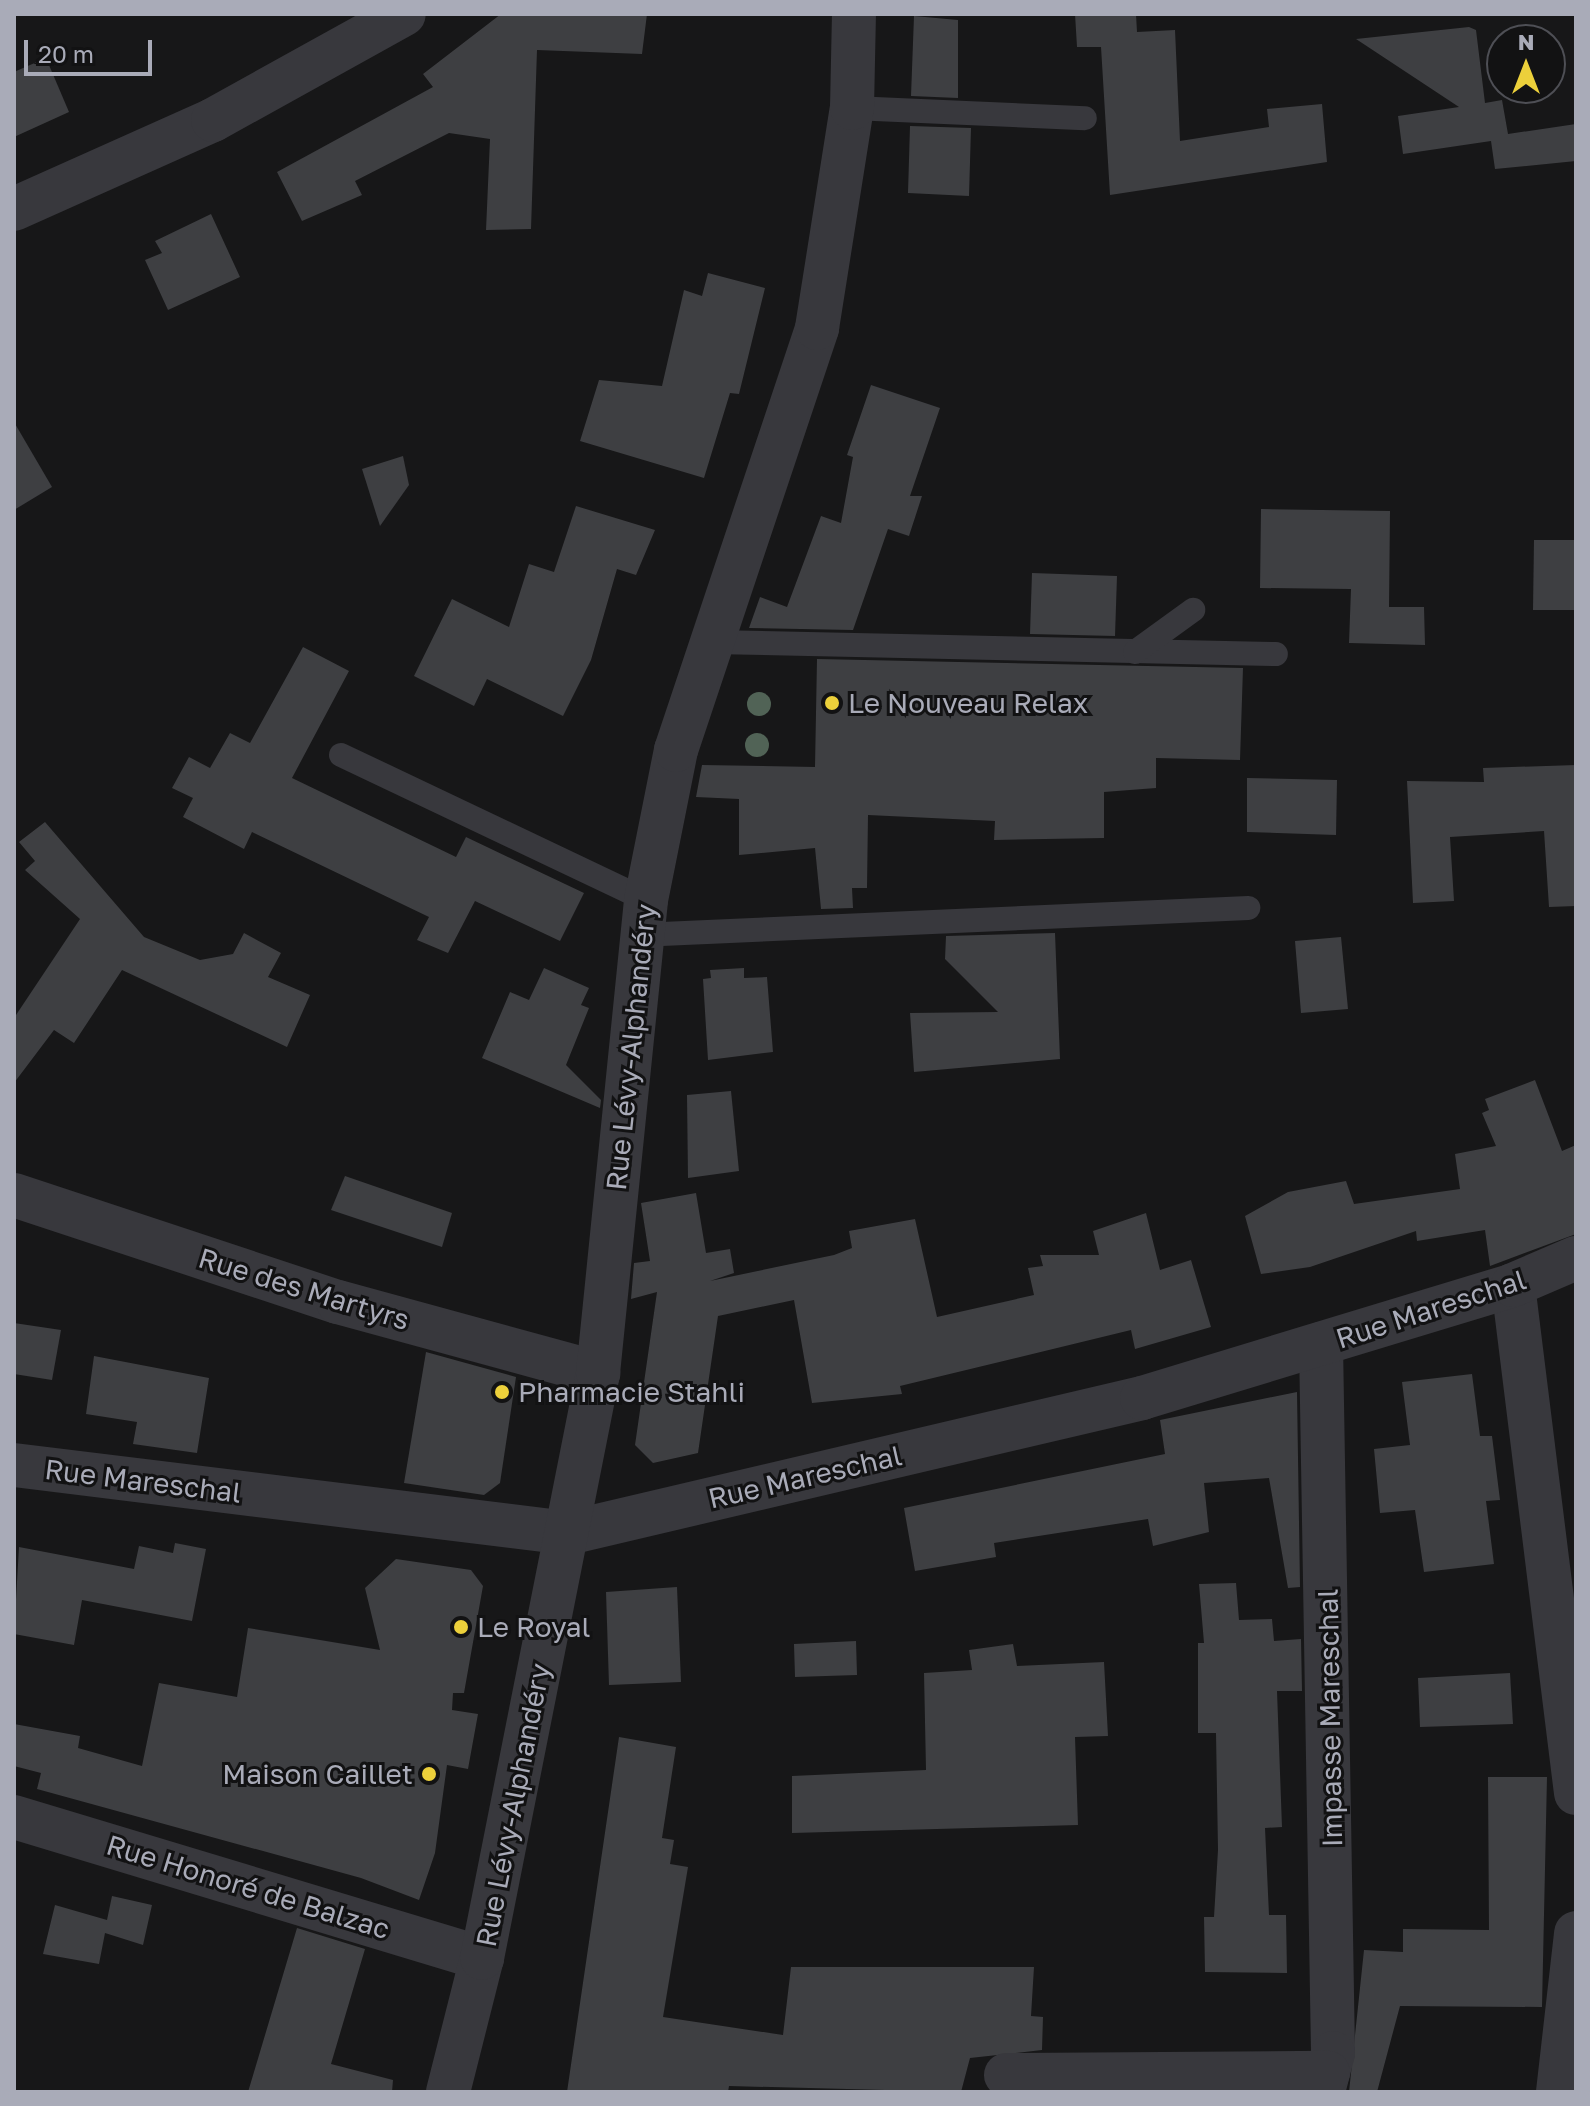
<!DOCTYPE html>
<html>
<head>
<meta charset="utf-8">
<style>
	body { margin:0 }
	#map { position:relative; width:1590px; height:2106px; overflow:hidden; background:#171718; font-family:"Golos Text",sans-serif }
	div>[style] { position:absolute }
	[style*='--x'] { left:calc(var(--x)*1px); top:calc(var(--y)*1px); width:calc(var(--w)*1px); rotate:calc(var(--a)*1deg) }
	.building>* { inset:0; background:#3e3f42 }
	.service>* { height:24px; margin:-12px; padding:0 12px; transform-origin:12px; border-radius:12px; background:#38383d }
	.minor>* { height:44px; margin:-22px; padding:0 22px; transform-origin:22px; border-radius:22px; background:#38383d }
	.tertiary>* { height:44px; margin:-22px; padding:0 22px; transform-origin:22px; border-radius:22px; background:#38383d }
	.trees>* { width:24px; height:24px; margin:-12px; border-radius:50%; background:#516356 }
	.dots>* { width:22px; height:22px; translate:-50% -50%; box-sizing:border-box; border:4px solid #121213; border-radius:50% }
	span { translate:-50% -50%; white-space:nowrap; text-align:center; line-height:1.15; -webkit-text-stroke:6px #121213; paint-order:stroke }
	.poi-label { font-size:28px; color:#a9abb8 }
	.left { translate:0 -50%; text-align:left }
	.right { translate:-100% -50%; text-align:right }
	.street-label { font-size:28px; color:#a9abb8 }
	.frame { position:absolute; inset:0; border:16px solid #a9abb8; pointer-events:none }
	.north { position:absolute; left:1486px; top:24px; width:80px; height:80px; box-sizing:border-box; background:#121213; border:2px solid #4e4f55; border-radius:50%; rotate:0deg; font-size:22px; font-weight:700; line-height:32px; text-align:center; color:#a9abb8 }
	.north::after { content:''; display:block; margin:auto; width:28px; height:36px; background:#ecd03b; clip-path:polygon(50% 0,100% 100%,50% 72%,0 100%) }
	.scale { position:absolute; left:24px; top:40px; width:128px; height:36px; box-sizing:border-box; border:4px solid #a9abb8; border-top:0; padding-left:10px; font-size:24px; line-height:28px; white-space:nowrap; color:#a9abb8; -webkit-text-stroke:6px #121213; paint-order:stroke }
</style>
</head>
<body>
<div id="map">
	<div class="building">
		<i style="clip-path:polygon(501px 14px,647px 14px,642px 54px,537px 50px,531px 229px,486px 230px,490px 139px,449px 133px,355px 181px,362px 195px,302px 221px,277px 172px,433px 87px,423px 74px)"></i>
		<i style="clip-path:polygon(1075px 14px,1136px 14px,1137px 32px,1175px 30px,1180px 141px,1269px 127px,1267px 109px,1322px 104px,1327px 162px,1110px 195px,1101px 47px,1077px 47px)"></i>
		<i style="clip-path:polygon(914px 16px,958px 20px,958px 98px,911px 96px)"></i>
		<i style="clip-path:polygon(1469px 27px,1476px 30px,1485px 103px,1502px 100px,1508px 134px,1576px 124px,1576px 161px,1495px 169px,1491px 141px,1403px 154px,1398px 116px,1459px 107px,1356px 39px)"></i>
		<i style="clip-path:polygon(46px 58px,69px 112px,14px 137px,14px 72px)"></i>
		<i style="clip-path:polygon(910px 126px,971px 128px,969px 196px,908px 193px)"></i>
		<i style="clip-path:polygon(211px 214px,240px 277px,168px 310px,145px 260px,162px 253px,155px 241px)"></i>
		<i style="clip-path:polygon(708px 273px,765px 288px,739px 394px,730px 393px,704px 478px,580px 441px,599px 380px,662px 386px,684px 290px,702px 296px)"></i>
		<i style="clip-path:polygon(871px 385px,940px 408px,910px 496px,922px 496px,909px 536px,888px 529px,853px 630px,749px 628px,760px 597px,787px 607px,821px 516px,841px 523px,853px 457px,847px 455px)"></i>
		<i style="clip-path:polygon(14px 422px,52px 487px,14px 510px)"></i>
		<i style="clip-path:polygon(403px 456px,409px 485px,380px 526px,362px 469px)"></i>
		<i style="clip-path:polygon(576px 506px,655px 530px,636px 575px,617px 569px,591px 660px,563px 716px,487px 679px,474px 706px,414px 676px,452px 599px,509px 627px,529px 564px,554px 572px)"></i>
		<i style="clip-path:polygon(1261px 509px,1390px 511px,1389px 607px,1424px 607px,1425px 645px,1349px 643px,1351px 589px,1260px 588px)"></i>
		<i style="clip-path:polygon(1534px 540px,1576px 540px,1576px 610px,1533px 610px)"></i>
		<i style="clip-path:polygon(1032px 573px,1117px 576px,1115px 636px,1030px 634px)"></i>
		<i style="clip-path:polygon(303px 647px,349px 671px,292px 778px,456px 857px,466px 837px,584px 893px,560px 941px,475px 901px,448px 953px,417px 940px,429px 917px,252px 832px,244px 849px,183px 817px,193px 798px,172px 788px,189px 757px,210px 768px,230px 733px,250px 743px)"></i>
		<i style="clip-path:polygon(817px 659px,1243px 668px,1240px 760px,1156px 758px,1156px 788px,1104px 792px,1104px 838px,994px 840px,995px 821px,868px 815px,867px 888px,852px 888px,853px 908px,821px 909px,815px 848px,739px 855px,739px 799px,696px 797px,702px 765px,815px 767px)"></i>
		<i style="clip-path:polygon(1576px 765px,1576px 906px,1549px 907px,1544px 831px,1450px 837px,1454px 901px,1413px 903px,1407px 781px,1484px 782px,1483px 768px)"></i>
		<i style="clip-path:polygon(1247px 778px,1337px 780px,1336px 835px,1247px 832px)"></i>
		<i style="clip-path:polygon(45px 822px,144px 937px,200px 960px,233px 954px,244px 933px,281px 953px,268px 977px,310px 995px,287px 1047px,122px 970px,74px 1043px,54px 1030px,14px 1083px,14px 1018px,80px 919px,25px 870px,35px 861px,19px 842px)"></i>
		<i style="clip-path:polygon(1055px 933px,1060px 1059px,914px 1072px,910px 1013px,998px 1012px,945px 959px,946px 936px)"></i>
		<i style="clip-path:polygon(1341px 937px,1348px 1009px,1301px 1013px,1295px 941px)"></i>
		<i style="clip-path:polygon(544px 968px,589px 988px,581px 1005px,589px 1008px,566px 1065px,601px 1100px,600px 1108px,482px 1058px,510px 992px,529px 1000px)"></i>
		<i style="clip-path:polygon(744px 968px,744px 978px,767px 977px,773px 1052px,708px 1060px,703px 979px,711px 978px,710px 970px)"></i>
		<i style="clip-path:polygon(1535px 1080px,1562px 1151px,1576px 1145px,1576px 1234px,1490px 1266px,1485px 1230px,1417px 1241px,1416px 1231px,1310px 1267px,1261px 1274px,1245px 1216px,1288px 1192px,1346px 1181px,1354px 1204px,1460px 1189px,1455px 1154px,1496px 1146px,1482px 1113px,1489px 1110px,1485px 1099px)"></i>
		<i style="clip-path:polygon(731px 1091px,739px 1171px,688px 1178px,687px 1095px)"></i>
		<i style="clip-path:polygon(345px 1176px,452px 1213px,442px 1247px,331px 1210px)"></i>
		<i style="clip-path:polygon(696px 1193px,706px 1253px,730px 1249px,734px 1273px,710px 1281px,834px 1255px,852px 1248px,849px 1231px,915px 1219px,937px 1317px,1034px 1295px,1028px 1268px,1043px 1266px,1040px 1255px,1099px 1255px,1093px 1231px,1146px 1213px,1160px 1270px,1191px 1260px,1211px 1327px,1135px 1349px,1131px 1330px,900px 1386px,902px 1394px,812px 1403px,794px 1300px,718px 1316px,698px 1453px,653px 1463px,635px 1445px,657px 1292px,631px 1299px,634px 1263px,650px 1261px,641px 1203px)"></i>
		<i style="clip-path:polygon(14px 1323px,61px 1330px,52px 1380px,14px 1374px)"></i>
		<i style="clip-path:polygon(426px 1352px,516px 1377px,500px 1483px,484px 1495px,404px 1483px)"></i>
		<i style="clip-path:polygon(94px 1356px,209px 1378px,197px 1453px,133px 1444px,137px 1422px,86px 1414px)"></i>
		<i style="clip-path:polygon(1472px 1374px,1480px 1436px,1492px 1436px,1500px 1500px,1486px 1501px,1494px 1564px,1424px 1572px,1415px 1510px,1380px 1513px,1374px 1449px,1410px 1445px,1402px 1382px)"></i>
		<i style="clip-path:polygon(1297px 1392px,1300px 1587px,1288px 1588px,1269px 1478px,1204px 1483px,1209px 1532px,1153px 1546px,1148px 1519px,994px 1543px,996px 1557px,915px 1571px,904px 1508px,1165px 1454px,1160px 1420px)"></i>
		<i style="clip-path:polygon(175px 1543px,206px 1549px,192px 1621px,82px 1600px,74px 1645px,14px 1634px,19px 1547px,134px 1569px,139px 1546px,173px 1553px)"></i>
		<i style="clip-path:polygon(396px 1559px,471px 1570px,483px 1586px,464px 1693px,453px 1693px,452px 1710px,478px 1714px,468px 1769px,447px 1765px,435px 1853px,419px 1900px,361px 1878px,37px 1789px,41px 1773px,14px 1766px,14px 1724px,80px 1736px,78px 1748px,142px 1766px,159px 1683px,237px 1697px,248px 1628px,380px 1650px,365px 1588px)"></i>
		<i style="clip-path:polygon(1236px 1583px,1239px 1620px,1272px 1619px,1274px 1641px,1301px 1639px,1302px 1691px,1277px 1691px,1282px 1827px,1265px 1828px,1269px 1915px,1286px 1915px,1287px 1973px,1205px 1972px,1204px 1917px,1214px 1917px,1218px 1850px,1216px 1733px,1198px 1733px,1198px 1643px,1204px 1643px,1199px 1584px)"></i>
		<i style="clip-path:polygon(677px 1587px,681px 1682px,609px 1685px,606px 1592px)"></i>
		<i style="clip-path:polygon(856px 1641px,857px 1675px,795px 1677px,794px 1644px)"></i>
		<i style="clip-path:polygon(1013px 1644px,1017px 1666px,1104px 1662px,1108px 1736px,1075px 1737px,1078px 1825px,792px 1833px,792px 1776px,926px 1770px,924px 1673px,972px 1670px,969px 1650px)"></i>
		<i style="clip-path:polygon(1510px 1673px,1513px 1724px,1420px 1727px,1418px 1678px)"></i>
		<i style="clip-path:polygon(619px 1737px,676px 1747px,662px 1838px,674px 1840px,670px 1864px,688px 1867px,663px 2017px,783px 2035px,791px 1967px,1034px 1967px,1031px 2016px,1043px 2017px,1042px 2050px,970px 2058px,961px 2092px,729px 2086px,728px 2092px,567px 2092px)"></i>
		<i style="clip-path:polygon(1488px 1777px,1547px 1777px,1542px 2007px,1400px 2006px,1377px 2092px,1349px 2092px,1364px 1950px,1403px 1952px,1403px 1929px,1489px 1930px)"></i>
		<i style="clip-path:polygon(112px 1896px,152px 1905px,143px 1945px,105px 1933px,99px 1964px,43px 1954px,55px 1905px,107px 1920px)"></i>
		<i style="clip-path:polygon(297px 1928px,365px 1949px,331px 2064px,393px 2080px,392px 2092px,248px 2092px)"></i>
	</div>
	<div class="service">
		<i style="--x:852;--y:108;--w:233;--a:2.5"></i>
		<i style="--x:712;--y:642;--w:564;--a:1.22"></i>
		<i style="--x:1135;--y:652;--w:72;--a:-35.9"></i>
		<i style="--x:341;--y:755;--w:338;--a:25.4"></i>
		<i style="--x:639;--y:935;--w:610;--a:-2.54"></i>
	</div>
	<div class="minor">
		<i style="--x:14;--y:1195;--w:341;--a:18.3"></i>
		<i style="--x:338;--y:1302;--w:270;--a:15.3"></i>
		<i style="--x:1513;--y:1285;--w:512;--a:82.93"></i>
		<i style="--x:1321;--y:1344;--w:709;--a:89.03"></i>
		<i style="--x:1333;--y:2053;--w:40;--a:104.4"></i>
		<i style="--x:14;--y:1465;--w:558;--a:7"></i>
		<i style="--x:568;--y:1533;--w:590;--a:-13.23"></i>
		<i style="--x:1142;--y:1398;--w:388;--a:-16.9"></i>
		<i style="--x:1513;--y:1285;--w:69;--a:-23.2"></i>
		<i style="--x:14;--y:1817;--w:489;--a:16.8"></i>
		<i style="--x:1006;--y:2075;--w:322;--a:-0.4"></i>
		<i style="--x:448;--y:2092;--w:138;--a:-75.8"></i>
		<i style="--x:482;--y:1958;--w:596;--a:-78.78"></i>
		<i style="--x:598;--y:1373;--w:475;--a:-84.2"></i>
		<i style="--x:646;--y:900;--w:153;--a:-78.7"></i>
		<i style="--x:676;--y:750;--w:445;--a:-71.5"></i>
		<i style="--x:817;--y:328;--w:223;--a:-81"></i>
		<i style="--x:852;--y:108;--w:94;--a:-88.8"></i>
		<i style="--x:1558;--y:2092;--w:160;--a:-83.5"></i>
	</div>
	<div class="tertiary">
		<i style="--x:14;--y:209;--w:218;--a:-24.1"></i>
		<i style="--x:213;--y:120;--w:218;--a:-29"></i>
	</div>
	<div class="trees">
		<i style="left:759px;top:704px"></i>
		<i style="left:757px;top:745px"></i>
	</div>
	<div class="dots">
		<i style="left:832px;top:703px;background:#ecd03b"></i>
		<i style="left:502px;top:1392px;background:#ecd03b"></i>
		<i style="left:461px;top:1627px;background:#ecd03b"></i>
		<i style="left:429px;top:1774px;background:#ecd03b"></i>
	</div>
	<div class="poi-label">
		<span class="left" style="left:848px;top:703px">Le Nouveau Relax</span>
		<span class="left" style="left:518px;top:1392px">Pharmacie Stahli</span>
		<span class="left" style="left:477px;top:1627px">Le Royal</span>
		<span class="right" style="left:413px;top:1774px">Maison Caillet</span>
	</div>
	<div class="street-label">
		<span style="left:631px;top:1047px;rotate:-84deg">Rue Lévy-Alphandéry</span>
		<span style="left:304px;top:1289px;rotate:17deg">Rue des Martyrs</span>
		<span style="left:1431px;top:1309px;rotate:-18deg">Rue Mareschal</span>
		<span style="left:805px;top:1477px;rotate:-13deg">Rue Mareschal</span>
		<span style="left:143px;top:1481px;rotate:7deg">Rue Mareschal</span>
		<span style="left:1330px;top:1718px;rotate:-91deg">Impasse Mareschal</span>
		<span style="left:513px;top:1805px;rotate:-79deg">Rue Lévy-Alphandéry</span>
		<span style="left:248px;top:1887px;rotate:17deg">Rue Honoré de Balzac</span>
	</div>
	<div class="frame"></div>
	<div class="north">N</div>
	<div class="scale">20 m</div>
</div>
</body>
</html>
